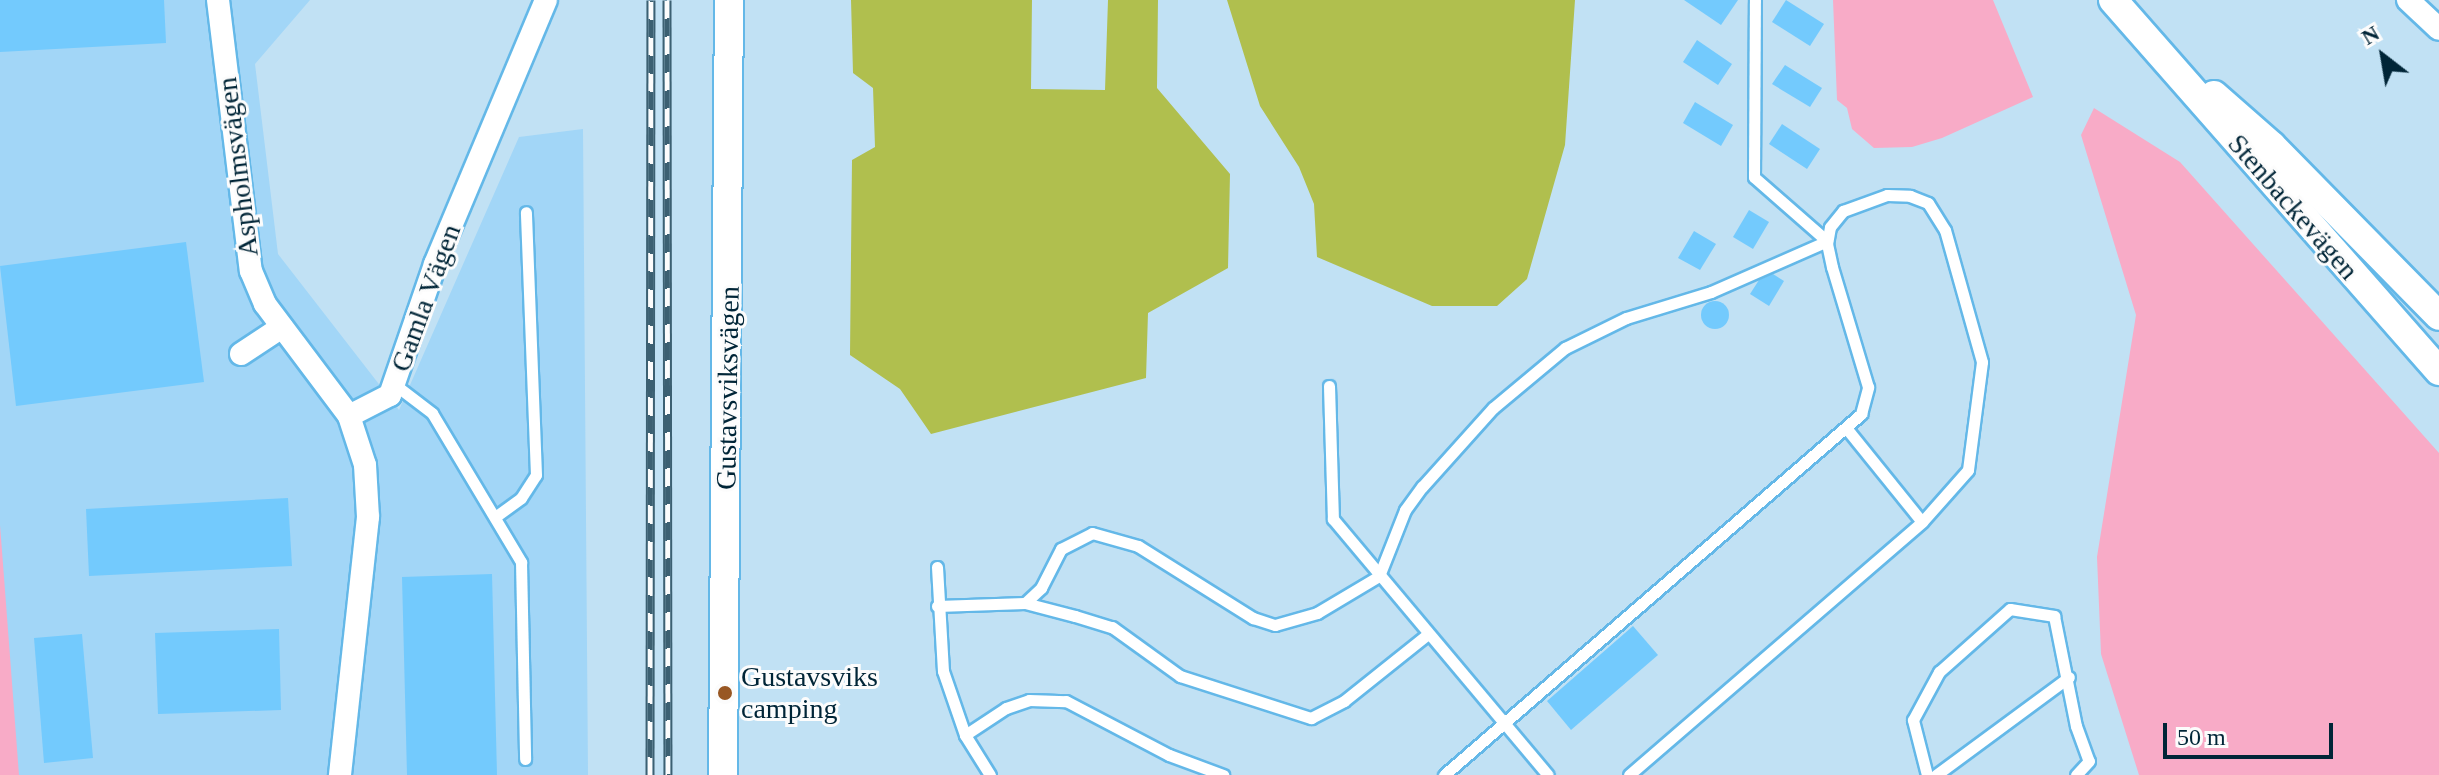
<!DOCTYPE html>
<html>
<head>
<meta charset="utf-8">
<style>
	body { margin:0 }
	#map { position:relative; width:2439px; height:775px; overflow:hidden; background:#c1e1f4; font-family:Georgia,serif }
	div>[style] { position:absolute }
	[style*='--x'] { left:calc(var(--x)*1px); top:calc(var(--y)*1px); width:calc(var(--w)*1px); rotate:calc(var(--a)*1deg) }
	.built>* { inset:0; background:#a2d6f7 }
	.green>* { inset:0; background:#f8abc7 }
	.water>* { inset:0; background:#b0bf4e }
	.building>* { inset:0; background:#73cafd }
	.round { border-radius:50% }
	.roads { filter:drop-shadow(2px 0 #64b8e8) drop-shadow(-2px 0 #64b8e8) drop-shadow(0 2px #64b8e8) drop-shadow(0 -2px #64b8e8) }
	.service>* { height:11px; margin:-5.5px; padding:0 5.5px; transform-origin:5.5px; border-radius:5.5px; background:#fff }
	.minor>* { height:22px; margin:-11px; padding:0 11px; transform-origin:11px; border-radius:11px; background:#fff }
	.tertiary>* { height:28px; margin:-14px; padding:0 14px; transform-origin:14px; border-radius:14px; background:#fff }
	.rail>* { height:9px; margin-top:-4.5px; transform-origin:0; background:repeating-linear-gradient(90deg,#fcfcfc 0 18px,#3c6072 0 36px); box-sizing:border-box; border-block:2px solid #3c6072 }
	.dots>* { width:22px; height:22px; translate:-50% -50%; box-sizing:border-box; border:4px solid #fcfcfc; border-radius:50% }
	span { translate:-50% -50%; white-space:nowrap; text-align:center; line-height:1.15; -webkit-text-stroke:6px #fcfcfc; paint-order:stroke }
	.street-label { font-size:28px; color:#002537 }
	.poi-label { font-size:28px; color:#002537 }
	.left { translate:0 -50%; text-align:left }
	.north { position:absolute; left:2343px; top:16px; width:80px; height:80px; -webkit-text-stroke:6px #fcfcfc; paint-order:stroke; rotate:329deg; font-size:22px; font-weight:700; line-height:32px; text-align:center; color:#002537 }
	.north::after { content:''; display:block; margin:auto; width:28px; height:36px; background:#002537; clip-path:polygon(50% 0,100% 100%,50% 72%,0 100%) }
	.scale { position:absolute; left:2163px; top:723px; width:170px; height:36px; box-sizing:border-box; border:4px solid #002537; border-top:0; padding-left:10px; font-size:24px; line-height:28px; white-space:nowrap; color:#002537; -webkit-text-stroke:6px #fcfcfc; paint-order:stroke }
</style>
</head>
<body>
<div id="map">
	<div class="built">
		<i style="clip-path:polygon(0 0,310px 0,255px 64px,278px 254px,399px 410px,519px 137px,583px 129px,588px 775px,0 775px)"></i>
	</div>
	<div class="green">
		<i style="clip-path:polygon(1833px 0,1993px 0,2033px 97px,1942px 138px,1912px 147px,1874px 148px,1852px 129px,1847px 108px,1837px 100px)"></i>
		<i style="clip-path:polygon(2094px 108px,2180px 162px,2439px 453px,2439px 775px,2139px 775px,2101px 654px,2097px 557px,2136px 315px,2081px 135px)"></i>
		<i style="clip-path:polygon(0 525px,2px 551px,19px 775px,0 775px)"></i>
	</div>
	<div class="water">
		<i style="clip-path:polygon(851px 0,1032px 0,1031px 89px,1105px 90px,1108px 0,1158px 0,1157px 88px,1230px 174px,1228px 268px,1148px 313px,1146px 378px,931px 434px,900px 389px,850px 355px,852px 160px,875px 147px,873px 88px,853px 73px)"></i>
		<i style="clip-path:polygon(1227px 0,1575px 0,1565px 145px,1527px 279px,1497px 306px,1432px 306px,1317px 257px,1314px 204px,1299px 167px,1260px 106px)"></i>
	</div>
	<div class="building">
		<i style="clip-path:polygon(0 0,164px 0,166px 43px,0 52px)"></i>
		<i style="clip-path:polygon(1684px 0,1738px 0,1721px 25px)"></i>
		<i style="clip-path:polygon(1786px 0,1824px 24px,1810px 46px,1772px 22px)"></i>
		<i style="clip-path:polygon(1697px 40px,1732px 64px,1718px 85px,1683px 62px)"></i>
		<i style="clip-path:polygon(1785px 65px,1822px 88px,1810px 107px,1772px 84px)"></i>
		<i style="clip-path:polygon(1695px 102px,1733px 125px,1721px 146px,1683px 123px)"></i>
		<i style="clip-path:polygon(1782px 124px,1820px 149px,1807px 169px,1769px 144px)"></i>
		<i style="clip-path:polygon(1749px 210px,1769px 222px,1753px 249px,1733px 237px)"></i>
		<i style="clip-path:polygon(1694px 231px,1716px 244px,1700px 270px,1678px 258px)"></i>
		<i style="clip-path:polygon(186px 242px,204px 382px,16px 406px,0 266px)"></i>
		<i style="clip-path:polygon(1773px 274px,1784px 281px,1769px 306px,1750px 294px,1759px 280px)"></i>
		<i class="round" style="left:1701px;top:301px;width:28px;height:28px"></i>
		<i style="clip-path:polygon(288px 498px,292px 566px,89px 576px,86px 509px)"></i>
		<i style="clip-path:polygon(492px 574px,497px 775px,407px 775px,402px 577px)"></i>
		<i style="clip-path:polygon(1633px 626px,1658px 655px,1571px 730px,1547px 701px)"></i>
		<i style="clip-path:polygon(279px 629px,281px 710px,158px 714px,155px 633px)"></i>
		<i style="clip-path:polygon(82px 634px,93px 758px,44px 763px,34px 638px)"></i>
	</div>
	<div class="roads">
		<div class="service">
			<i style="--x:394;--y:384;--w:48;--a:37.3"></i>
			<i style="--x:432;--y:413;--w:174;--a:59.1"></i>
			<i style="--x:521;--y:562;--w:197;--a:88.8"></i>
			<i style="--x:1329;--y:386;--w:133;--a:88.3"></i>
			<i style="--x:1333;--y:519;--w:334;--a:50"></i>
			<i style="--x:1847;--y:429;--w:119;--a:51.1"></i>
			<i style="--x:495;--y:517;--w:32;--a:-36"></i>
			<i style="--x:521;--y:498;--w:27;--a:-57"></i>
			<i style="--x:536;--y:475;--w:263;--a:-92.2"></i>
			<i style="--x:937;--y:567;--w:104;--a:86.7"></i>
			<i style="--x:943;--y:671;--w:68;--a:71"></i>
			<i style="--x:965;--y:735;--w:47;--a:58"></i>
			<i style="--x:1025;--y:603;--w:22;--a:-43"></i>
			<i style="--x:1041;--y:588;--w:44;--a:-62.9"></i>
			<i style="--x:1061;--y:549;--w:35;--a:-27"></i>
			<i style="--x:1092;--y:533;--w:48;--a:15.8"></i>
			<i style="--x:1138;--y:546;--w:136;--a:32.1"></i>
			<i style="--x:1253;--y:618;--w:23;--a:18"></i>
			<i style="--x:1275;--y:625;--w:44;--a:-15.9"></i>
			<i style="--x:1317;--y:613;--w:72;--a:-30.8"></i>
			<i style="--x:1379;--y:576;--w:71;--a:-68.5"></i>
			<i style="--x:1405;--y:510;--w:29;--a:-54"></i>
			<i style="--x:1422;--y:487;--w:106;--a:-48.1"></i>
			<i style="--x:1493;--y:408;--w:94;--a:-39.8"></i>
			<i style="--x:1565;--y:348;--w:68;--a:-26.2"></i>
			<i style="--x:1626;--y:318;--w:89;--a:-17"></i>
			<i style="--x:1711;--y:292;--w:127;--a:-23.7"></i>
			<i style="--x:1827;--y:241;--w:97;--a:-138.8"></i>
			<i style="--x:1754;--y:177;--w:177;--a:-89.7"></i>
			<i style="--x:937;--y:606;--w:88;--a:-2"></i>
			<i style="--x:1025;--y:603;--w:52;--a:14.6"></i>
			<i style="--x:1075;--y:616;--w:39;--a:17"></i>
			<i style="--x:1112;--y:627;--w:84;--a:35.8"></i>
			<i style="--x:1180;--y:676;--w:138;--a:17.8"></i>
			<i style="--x:1311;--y:718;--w:37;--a:-27"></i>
			<i style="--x:1344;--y:701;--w:107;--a:-38.6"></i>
			<i style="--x:965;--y:735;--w:49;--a:-33.4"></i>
			<i style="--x:1006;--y:708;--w:24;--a:-19"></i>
			<i style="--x:1029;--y:700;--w:37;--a:2"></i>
			<i style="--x:1066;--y:701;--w:116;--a:27.7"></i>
			<i style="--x:1169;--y:755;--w:58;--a:20.3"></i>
			<i style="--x:1444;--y:775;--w:552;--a:-40.88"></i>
			<i style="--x:1861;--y:414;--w:28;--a:-75"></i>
			<i style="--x:1868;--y:387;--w:125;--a:-106.7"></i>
			<i style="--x:1832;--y:267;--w:24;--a:-102"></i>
			<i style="--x:1827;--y:244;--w:17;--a:-80"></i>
			<i style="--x:1830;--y:227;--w:21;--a:-51"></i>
			<i style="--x:1843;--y:211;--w:47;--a:-20"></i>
			<i style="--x:1887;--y:195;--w:23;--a:2"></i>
			<i style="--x:1910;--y:196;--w:19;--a:21"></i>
			<i style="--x:1928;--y:203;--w:32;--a:58"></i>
			<i style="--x:1945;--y:230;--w:137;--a:74.3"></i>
			<i style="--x:1982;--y:362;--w:109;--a:97.4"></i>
			<i style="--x:1968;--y:470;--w:69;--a:131.5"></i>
			<i style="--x:1922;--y:522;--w:387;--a:139.2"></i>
			<i style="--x:1927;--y:775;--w:57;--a:-104.3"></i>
			<i style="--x:1913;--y:720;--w:55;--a:-61.6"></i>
			<i style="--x:1939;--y:672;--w:95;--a:-41.6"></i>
			<i style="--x:2010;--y:609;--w:45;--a:9"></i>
			<i style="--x:2054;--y:616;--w:112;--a:78.7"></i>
			<i style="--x:2076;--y:726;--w:37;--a:70"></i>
			<i style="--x:2089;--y:761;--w:19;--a:133"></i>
			<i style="--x:1936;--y:775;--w:165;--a:-36.4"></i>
		</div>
		<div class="minor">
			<i style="--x:218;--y:0;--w:273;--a:83.1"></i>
			<i style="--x:251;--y:271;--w:36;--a:67"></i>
			<i style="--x:265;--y:304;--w:140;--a:53.1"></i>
			<i style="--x:349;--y:416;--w:52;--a:71.9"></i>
			<i style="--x:365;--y:465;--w:52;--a:86.7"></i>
			<i style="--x:368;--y:517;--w:260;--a:96.2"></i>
			<i style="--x:2408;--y:0;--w:42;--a:43.1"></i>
			<i style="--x:241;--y:354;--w:49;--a:-33.4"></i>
			<i style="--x:349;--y:416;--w:46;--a:-27.1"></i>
			<i style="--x:390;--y:395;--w:139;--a:-71"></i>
			<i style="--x:435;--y:264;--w:286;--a:-67.2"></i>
		</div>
		<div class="tertiary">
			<i style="--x:2113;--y:0;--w:494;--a:48.7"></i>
			<i style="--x:2214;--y:95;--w:77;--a:41.3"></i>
			<i style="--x:2272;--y:146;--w:238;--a:45.5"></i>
			<i style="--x:723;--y:775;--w:775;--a:-89.56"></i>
		</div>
	</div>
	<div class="rail">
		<i style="--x:667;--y:0;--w:775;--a:89.93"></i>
		<i style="--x:650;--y:775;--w:775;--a:-89.93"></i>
	</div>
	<div class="dots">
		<i style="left:725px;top:693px;background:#985723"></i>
	</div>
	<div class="street-label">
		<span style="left:238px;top:167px;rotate:-97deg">Aspholmsvägen</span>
		<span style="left:2293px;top:207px;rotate:49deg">Stenbackevägen</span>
		<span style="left:426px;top:298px;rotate:-70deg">Gamla Vägen</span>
		<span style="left:728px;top:388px;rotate:-89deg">Gustavsviksvägen</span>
	</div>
	<div class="poi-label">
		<span class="left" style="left:741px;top:693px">Gustavsviks<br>camping</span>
	</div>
	<div class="north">N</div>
	<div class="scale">50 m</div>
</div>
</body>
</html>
